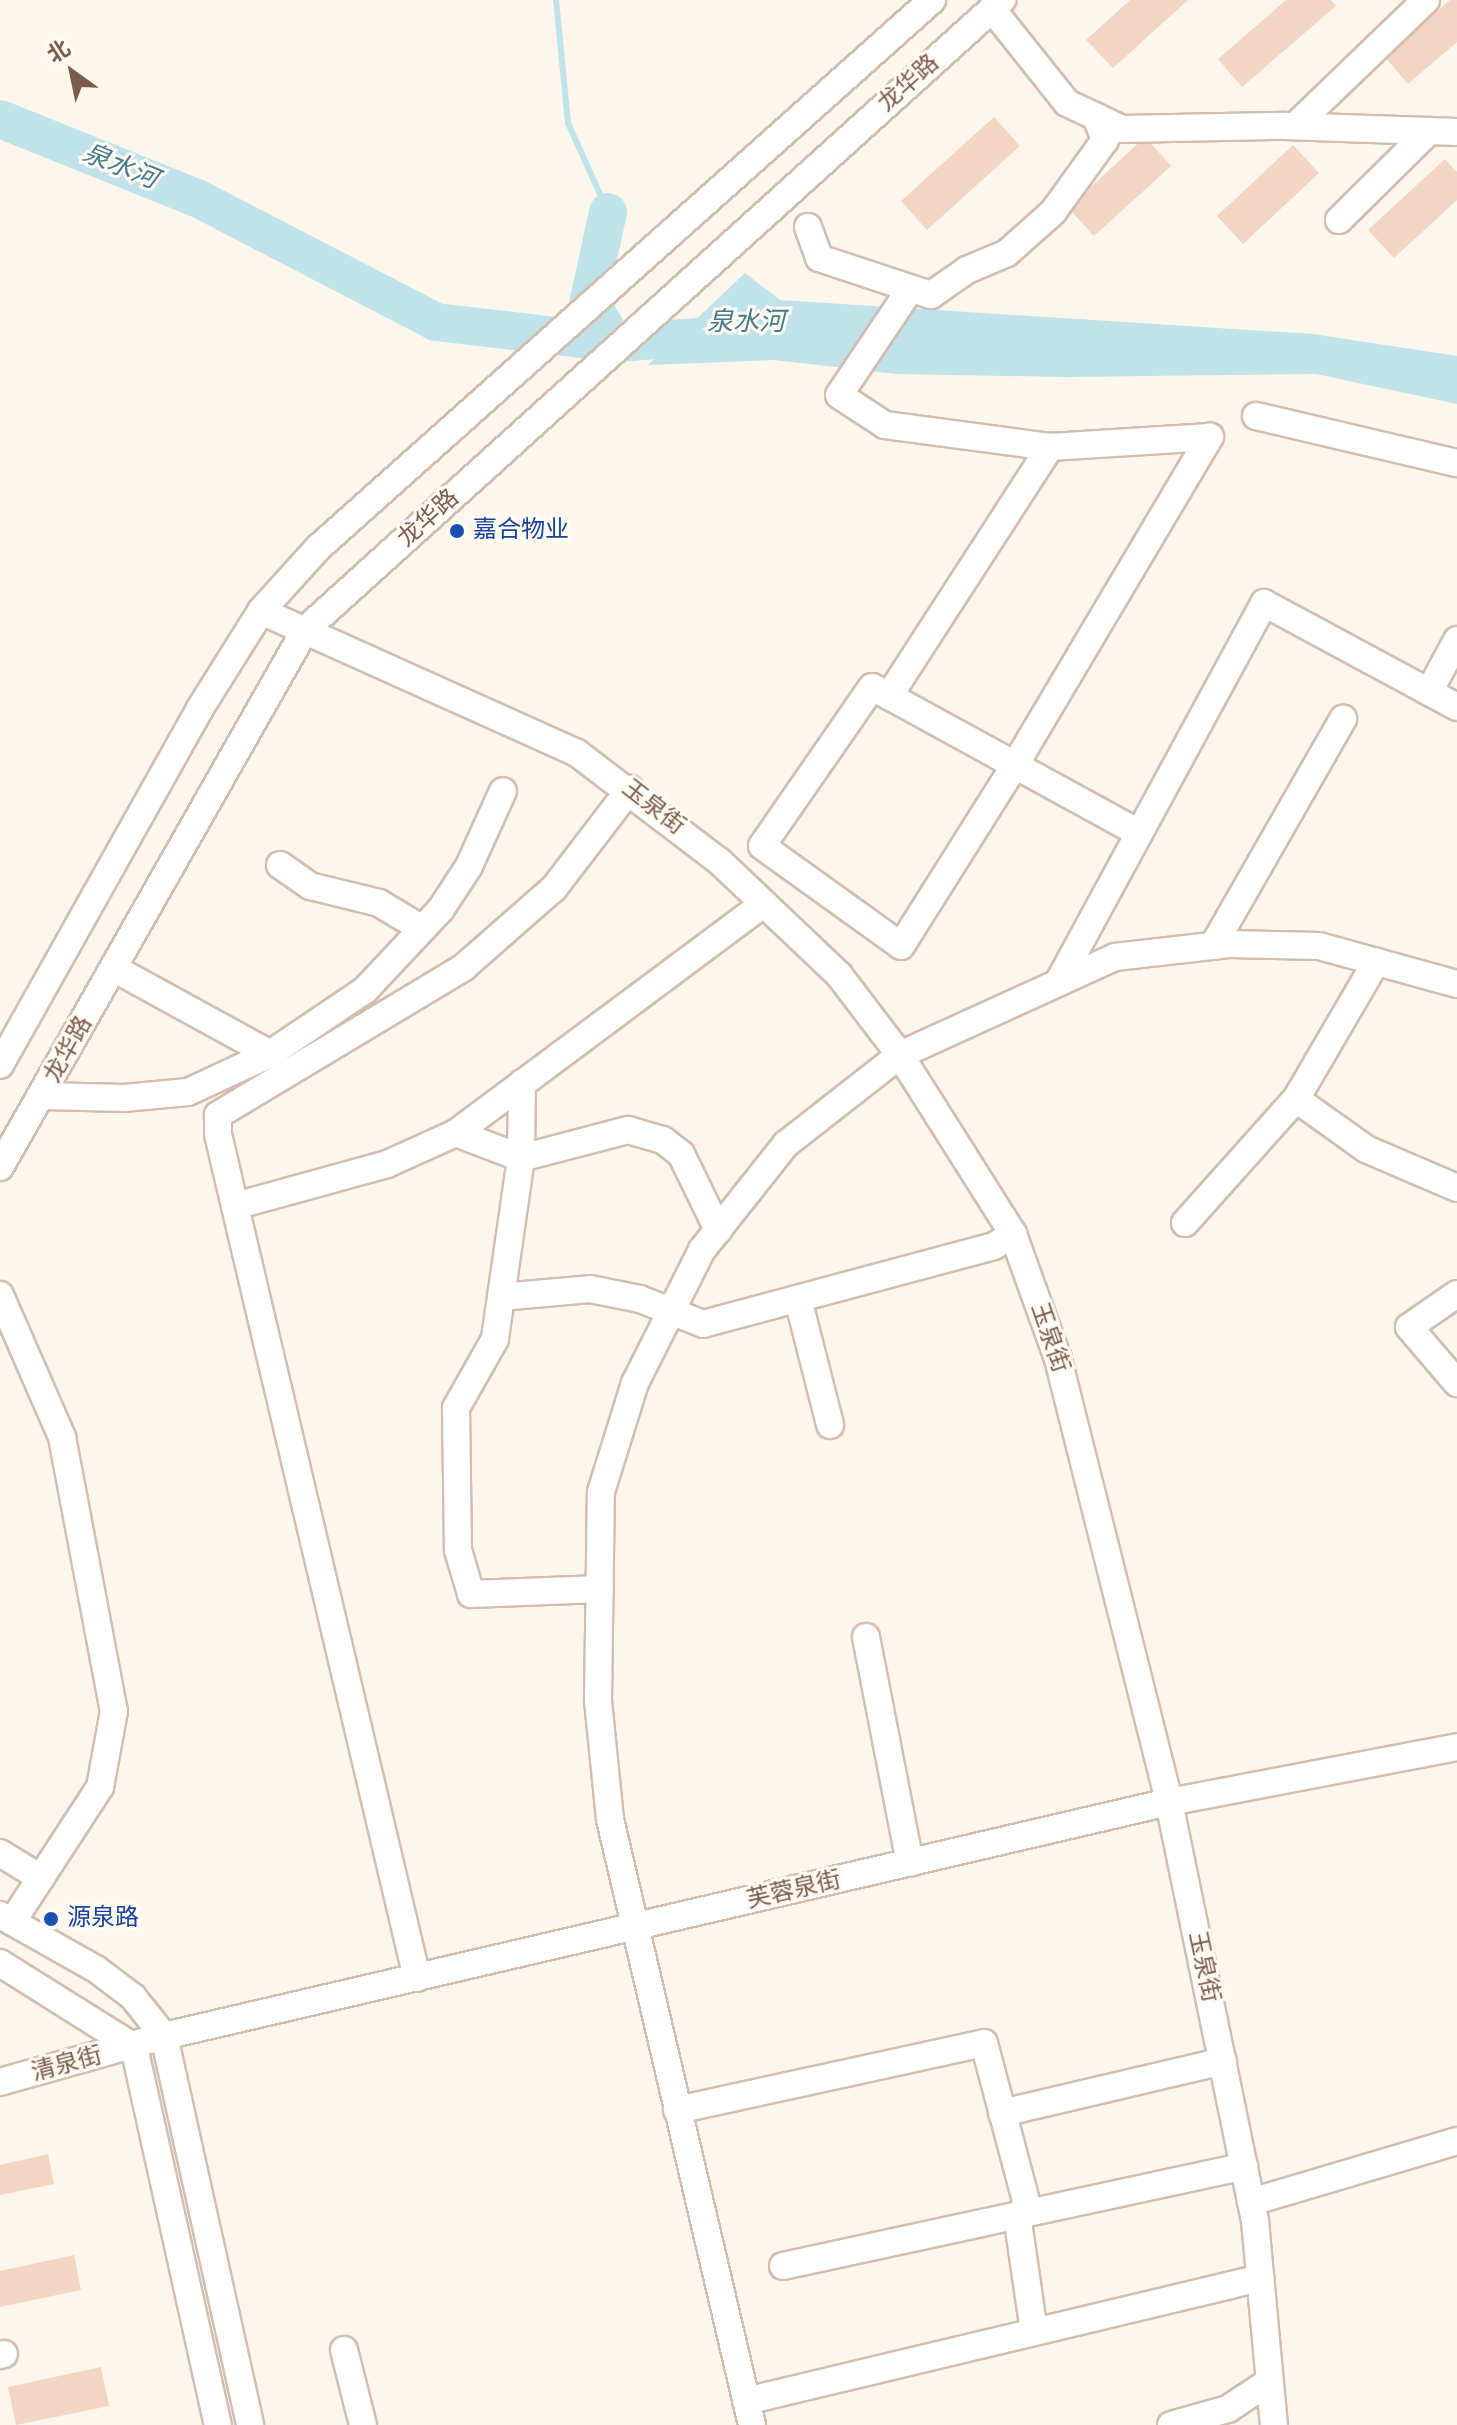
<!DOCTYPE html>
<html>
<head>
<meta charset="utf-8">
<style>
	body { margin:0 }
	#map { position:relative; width:1457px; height:2425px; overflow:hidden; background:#fdf6ec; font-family:"Alegreya Sans","Noto Sans SC",sans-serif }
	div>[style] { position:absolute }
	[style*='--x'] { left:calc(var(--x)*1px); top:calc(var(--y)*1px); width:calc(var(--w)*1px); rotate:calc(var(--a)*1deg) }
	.water>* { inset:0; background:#bfe3e8 }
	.stream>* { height:6px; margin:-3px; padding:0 3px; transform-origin:3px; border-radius:3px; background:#bfe3e8 }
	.river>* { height:38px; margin:-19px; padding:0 19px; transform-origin:19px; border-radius:19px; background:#bfe3e8 }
	.building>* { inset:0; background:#f3d5c3 }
	.roads { filter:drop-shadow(2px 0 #d1beb0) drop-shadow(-2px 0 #d1beb0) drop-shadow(0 2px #d1beb0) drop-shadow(0 -2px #d1beb0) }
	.minor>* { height:26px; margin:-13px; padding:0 13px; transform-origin:13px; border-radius:13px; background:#fff }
	.dots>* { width:22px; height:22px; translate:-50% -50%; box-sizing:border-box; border:4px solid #fffaf3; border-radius:50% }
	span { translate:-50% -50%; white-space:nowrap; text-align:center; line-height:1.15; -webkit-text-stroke:6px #fffaf3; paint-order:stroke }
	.street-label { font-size:24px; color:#7a5c4d }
	.transit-label { font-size:24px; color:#164399 }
	.left { translate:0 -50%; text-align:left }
	.water-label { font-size:26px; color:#437c86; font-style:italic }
	.north { position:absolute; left:32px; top:32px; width:80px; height:80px; -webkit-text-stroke:6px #fffaf3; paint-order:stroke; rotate:327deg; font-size:22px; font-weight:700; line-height:32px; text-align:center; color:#7a5c4d }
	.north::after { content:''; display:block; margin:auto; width:28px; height:36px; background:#7a5c4d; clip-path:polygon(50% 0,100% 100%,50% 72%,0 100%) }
</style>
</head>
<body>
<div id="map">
	<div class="water">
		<i style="clip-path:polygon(745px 273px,780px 300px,1313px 334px,1457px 356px,1457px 404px,1316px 374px,1066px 377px,897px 374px,774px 360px,648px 365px)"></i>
	</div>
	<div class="stream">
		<i style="--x:556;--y:0;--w:124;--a:84.4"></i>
		<i style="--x:568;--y:123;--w:98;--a:65.8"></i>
	</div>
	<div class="river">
		<i style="--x:0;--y:119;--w:212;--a:21.9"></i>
		<i style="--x:197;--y:198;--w:269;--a:27.4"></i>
		<i style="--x:436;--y:322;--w:180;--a:6.7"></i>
		<i style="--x:615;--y:343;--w:111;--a:-4.1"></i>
		<i style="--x:608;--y:212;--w:90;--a:102.2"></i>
		<i style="--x:589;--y:300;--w:39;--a:59"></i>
	</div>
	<div class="building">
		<i style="clip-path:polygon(1130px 0,1188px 0,1113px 68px,1086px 40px)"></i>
		<i style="clip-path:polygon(1286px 0,1331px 0,1336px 6px,1242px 87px,1218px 59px)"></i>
		<i style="clip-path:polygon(1450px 0,1457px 0,1457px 42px,1408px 84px,1384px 56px)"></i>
		<i style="clip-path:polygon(994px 117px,1020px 146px,927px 230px,901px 201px)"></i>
		<i style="clip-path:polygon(1145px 137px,1171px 166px,1094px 236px,1068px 208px)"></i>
		<i style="clip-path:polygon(1293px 145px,1319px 173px,1243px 244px,1217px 216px)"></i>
		<i style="clip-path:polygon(1445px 159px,1457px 172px,1457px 200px,1394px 258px,1368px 230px)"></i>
		<i style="clip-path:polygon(48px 2154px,54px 2184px,0 2195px,0 2165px)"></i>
		<i style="clip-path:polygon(74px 2255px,81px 2290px,0 2307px,0 2271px)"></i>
		<i style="clip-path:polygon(101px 2367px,109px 2406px,16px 2425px,8px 2387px)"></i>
	</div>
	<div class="roads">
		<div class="minor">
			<i style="--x:992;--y:9;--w:120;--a:51.4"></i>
			<i style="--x:1067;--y:103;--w:61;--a:25.3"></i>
			<i style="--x:1122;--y:129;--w:163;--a:-1.1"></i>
			<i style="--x:1285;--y:126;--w:172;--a:2"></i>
			<i style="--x:1295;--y:126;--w:182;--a:-43.9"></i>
			<i style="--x:1339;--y:220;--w:127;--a:-44.7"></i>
			<i style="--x:808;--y:227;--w:33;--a:70"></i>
			<i style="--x:819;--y:258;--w:118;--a:18.3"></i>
			<i style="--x:931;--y:295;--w:44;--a:-34.8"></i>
			<i style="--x:967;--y:270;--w:43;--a:-23"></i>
			<i style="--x:1007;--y:253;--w:62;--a:-41.7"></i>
			<i style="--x:1053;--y:212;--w:89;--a:-54.2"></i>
			<i style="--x:1105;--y:140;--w:25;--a:-111"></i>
			<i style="--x:909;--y:291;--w:125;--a:123.9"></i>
			<i style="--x:839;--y:395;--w:55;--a:33.1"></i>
			<i style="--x:885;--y:425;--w:166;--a:7.6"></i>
			<i style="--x:1050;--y:447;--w:160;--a:-3.6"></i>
			<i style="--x:1256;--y:416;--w:206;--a:13.2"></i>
			<i style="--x:261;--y:611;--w:346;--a:24.2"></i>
			<i style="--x:577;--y:753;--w:178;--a:37.3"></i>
			<i style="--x:719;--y:861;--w:166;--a:43.5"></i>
			<i style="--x:839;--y:975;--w:101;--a:52.7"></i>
			<i style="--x:900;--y:1055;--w:212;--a:57.7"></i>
			<i style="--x:1013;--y:1234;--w:133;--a:70.2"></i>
			<i style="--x:1058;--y:1359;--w:457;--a:75.9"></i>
			<i style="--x:1169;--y:1802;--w:428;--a:78.4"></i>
			<i style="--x:1255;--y:2221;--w:205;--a:84.7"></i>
			<i style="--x:1429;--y:692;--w:59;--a:-61.7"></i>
			<i style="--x:889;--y:696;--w:297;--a:-57.1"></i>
			<i style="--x:1139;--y:833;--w:141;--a:-151.3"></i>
			<i style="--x:1015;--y:765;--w:144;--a:-151.3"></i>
			<i style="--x:889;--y:696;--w:19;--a:-152"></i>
			<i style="--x:872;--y:687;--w:193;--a:124.7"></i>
			<i style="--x:762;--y:846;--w:171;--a:35.7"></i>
			<i style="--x:901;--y:946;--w:214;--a:-57.8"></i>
			<i style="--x:1015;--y:765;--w:382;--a:-59.3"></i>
			<i style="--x:280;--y:865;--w:37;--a:35"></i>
			<i style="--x:310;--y:886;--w:71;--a:13.8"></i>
			<i style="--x:379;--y:903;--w:49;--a:30.8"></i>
			<i style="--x:1213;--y:946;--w:262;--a:-60.2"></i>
			<i style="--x:115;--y:969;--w:177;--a:28.7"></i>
			<i style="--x:1059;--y:981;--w:430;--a:-61.5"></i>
			<i style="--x:1264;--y:603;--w:219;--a:28.3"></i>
			<i style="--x:0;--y:1065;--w:407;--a:-60.7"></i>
			<i style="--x:199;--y:710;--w:117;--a:-57.9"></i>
			<i style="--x:261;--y:611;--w:85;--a:-47.9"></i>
			<i style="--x:318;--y:548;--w:823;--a:-41.75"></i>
			<i style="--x:522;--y:1083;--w:75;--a:90.8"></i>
			<i style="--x:521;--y:1158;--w:183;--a:98.2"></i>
			<i style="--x:495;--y:1339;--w:79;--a:119.5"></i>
			<i style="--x:456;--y:1408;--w:142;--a:89.2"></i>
			<i style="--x:458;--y:1550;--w:46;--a:73.5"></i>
			<i style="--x:471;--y:1594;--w:129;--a:-2.2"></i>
			<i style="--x:44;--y:1096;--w:80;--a:1.4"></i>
			<i style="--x:124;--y:1098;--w:64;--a:-5.4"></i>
			<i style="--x:188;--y:1092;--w:90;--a:-24.9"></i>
			<i style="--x:270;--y:1054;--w:115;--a:-34"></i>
			<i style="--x:365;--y:990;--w:111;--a:-46.8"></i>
			<i style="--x:441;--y:909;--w:51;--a:-56.9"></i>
			<i style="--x:469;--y:866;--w:82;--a:-65.6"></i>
			<i style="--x:1296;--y:1099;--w:86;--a:35.5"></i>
			<i style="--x:1366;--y:1149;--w:99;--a:23.2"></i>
			<i style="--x:456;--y:1133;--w:70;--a:21"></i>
			<i style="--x:521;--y:1158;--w:111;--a:-14.7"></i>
			<i style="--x:628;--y:1130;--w:36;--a:16"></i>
			<i style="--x:663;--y:1140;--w:23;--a:38"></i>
			<i style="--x:681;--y:1154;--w:85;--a:64"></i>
			<i style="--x:0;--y:1167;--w:618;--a:-60.4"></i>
			<i style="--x:305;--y:630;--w:940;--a:-42.11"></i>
			<i style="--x:235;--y:1206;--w:158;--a:-15.4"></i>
			<i style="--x:387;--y:1164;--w:76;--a:-24.2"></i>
			<i style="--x:456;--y:1133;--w:383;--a:-36.7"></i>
			<i style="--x:1185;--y:1223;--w:166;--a:-48.2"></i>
			<i style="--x:1296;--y:1099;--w:159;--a:-59.7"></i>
			<i style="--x:1457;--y:1294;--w:58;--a:145.5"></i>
			<i style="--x:1409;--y:1327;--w:74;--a:49.4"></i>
			<i style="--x:0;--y:1295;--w:155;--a:66.4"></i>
			<i style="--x:62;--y:1437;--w:279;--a:79.3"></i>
			<i style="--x:114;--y:1711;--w:77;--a:100.4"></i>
			<i style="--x:100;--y:1787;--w:161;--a:123.1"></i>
			<i style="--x:501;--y:1297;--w:89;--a:-5.1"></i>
			<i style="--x:590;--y:1289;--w:51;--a:11.3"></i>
			<i style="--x:640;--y:1299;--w:68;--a:21.6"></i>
			<i style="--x:703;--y:1324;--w:301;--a:-15"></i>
			<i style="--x:994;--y:1246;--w:22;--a:-32"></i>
			<i style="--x:798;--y:1299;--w:130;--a:75.7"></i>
			<i style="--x:866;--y:1637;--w:230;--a:79"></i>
			<i style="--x:0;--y:1853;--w:48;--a:31.4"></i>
			<i style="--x:0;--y:1915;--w:110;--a:29.4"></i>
			<i style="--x:96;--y:1969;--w:46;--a:37.1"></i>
			<i style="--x:133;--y:1997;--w:50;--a:51.5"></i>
			<i style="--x:164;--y:2036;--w:398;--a:77.5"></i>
			<i style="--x:0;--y:1963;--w:158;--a:32.1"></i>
			<i style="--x:134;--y:2047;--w:387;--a:77.5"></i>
			<i style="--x:417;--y:1978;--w:867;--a:-103.27"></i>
			<i style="--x:218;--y:1134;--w:19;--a:-90"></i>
			<i style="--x:218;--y:1115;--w:287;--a:-31"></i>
			<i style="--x:464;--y:967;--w:120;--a:-41.3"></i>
			<i style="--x:554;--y:888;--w:125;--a:-52.5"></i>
			<i style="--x:0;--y:2082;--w:170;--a:-15.7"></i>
			<i style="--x:164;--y:2036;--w:1032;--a:-13.11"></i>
			<i style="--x:1169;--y:1802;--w:293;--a:-10.8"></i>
			<i style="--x:677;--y:2110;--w:314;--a:-12.3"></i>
			<i style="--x:984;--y:2043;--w:175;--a:75.1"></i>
			<i style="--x:1002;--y:2113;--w:227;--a:-13.2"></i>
			<i style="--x:1251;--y:2202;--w:215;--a:-16.5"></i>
			<i style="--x:1017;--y:2215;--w:118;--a:81.7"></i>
			<i style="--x:783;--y:2266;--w:472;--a:-12.2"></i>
			<i style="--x:344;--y:2350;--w:77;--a:75.8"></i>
			<i style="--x:0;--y:2355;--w:4;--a:-14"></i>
			<i style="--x:746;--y:2401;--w:529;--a:-13.46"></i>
			<i style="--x:752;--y:2425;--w:622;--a:-103.19"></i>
			<i style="--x:610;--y:1819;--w:120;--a:-95.8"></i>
			<i style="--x:598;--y:1700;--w:208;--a:-89.2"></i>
			<i style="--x:601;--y:1492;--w:114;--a:-72.7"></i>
			<i style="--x:635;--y:1383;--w:149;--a:-63.3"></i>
			<i style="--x:702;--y:1250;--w:135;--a:-51.6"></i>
			<i style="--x:786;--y:1144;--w:145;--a:-38"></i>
			<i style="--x:900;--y:1055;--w:236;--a:-24.5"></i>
			<i style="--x:1115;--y:957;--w:115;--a:-6.5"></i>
			<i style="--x:1229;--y:944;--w:90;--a:1.3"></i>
			<i style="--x:1319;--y:946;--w:143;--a:15.4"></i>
			<i style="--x:1171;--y:2425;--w:59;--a:-15.7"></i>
			<i style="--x:1228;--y:2409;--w:50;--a:-33.7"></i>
		</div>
	</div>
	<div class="dots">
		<i style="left:457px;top:531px;background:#1a4fb4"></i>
		<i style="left:51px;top:1919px;background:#1a4fb4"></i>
	</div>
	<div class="street-label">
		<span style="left:909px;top:84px;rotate:-42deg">龙华路</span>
		<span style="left:429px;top:519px;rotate:-42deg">龙华路</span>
		<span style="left:653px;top:808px;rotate:38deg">玉泉街</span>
		<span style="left:69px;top:1050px;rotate:-61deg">龙华路</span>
		<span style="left:1049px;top:1338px;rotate:71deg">玉泉街</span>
		<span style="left:794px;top:1891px;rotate:-13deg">芙蓉泉街</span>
		<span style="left:1203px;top:1967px;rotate:78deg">玉泉街</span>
		<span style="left:67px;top:2065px;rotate:-15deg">清泉街</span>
	</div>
	<div class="transit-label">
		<span class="left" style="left:473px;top:531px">嘉合物业</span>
		<span class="left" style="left:67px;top:1919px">源泉路</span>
	</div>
	<div class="water-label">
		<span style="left:120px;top:167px;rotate:22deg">泉水河</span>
		<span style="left:746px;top:323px">泉水河</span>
	</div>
	<div class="north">北</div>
</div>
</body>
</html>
